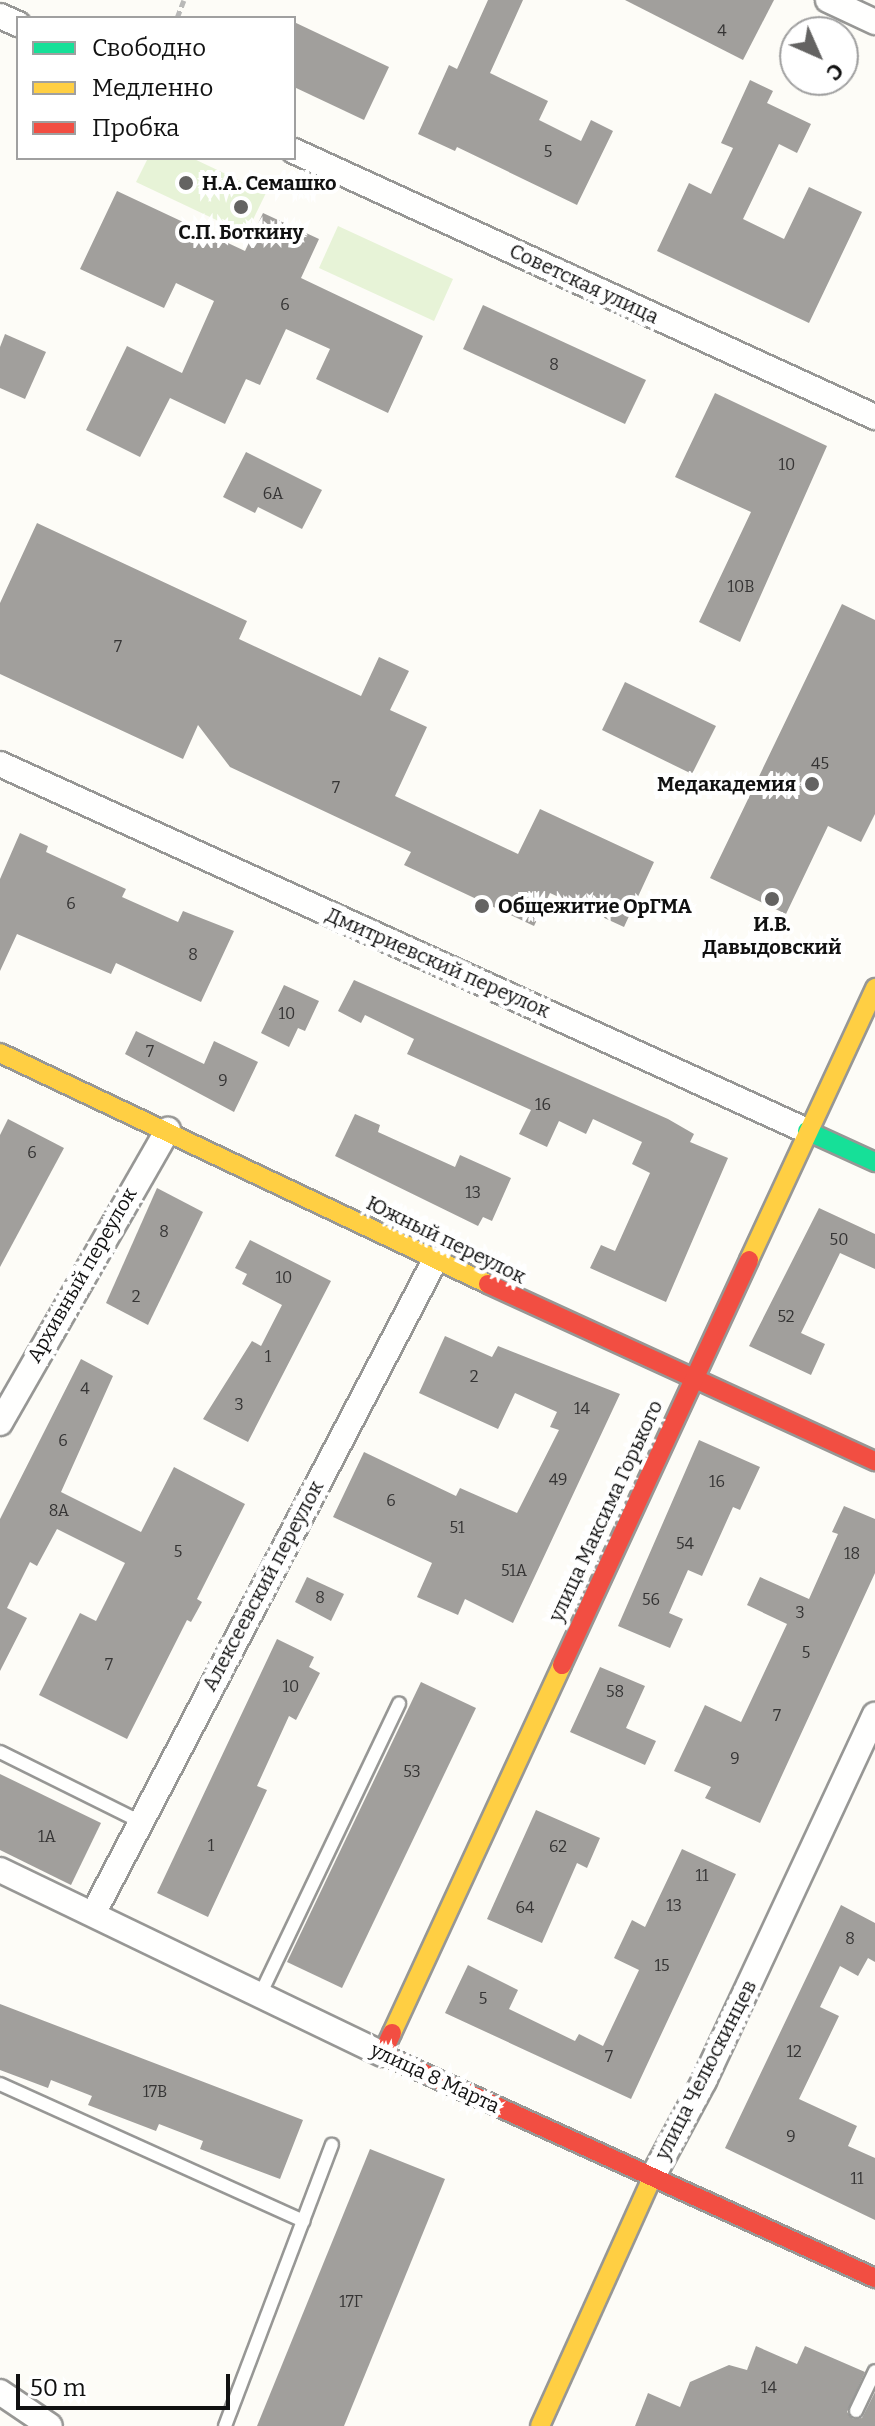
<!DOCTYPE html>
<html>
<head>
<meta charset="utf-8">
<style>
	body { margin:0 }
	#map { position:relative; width:875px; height:2426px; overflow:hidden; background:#fdfcf7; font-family:Bitter,serif }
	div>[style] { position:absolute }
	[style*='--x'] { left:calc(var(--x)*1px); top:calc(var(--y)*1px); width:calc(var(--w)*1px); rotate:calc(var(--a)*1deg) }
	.green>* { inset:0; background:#e7f3d7 }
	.building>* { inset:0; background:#a19f9c }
	.path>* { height:5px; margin-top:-2.5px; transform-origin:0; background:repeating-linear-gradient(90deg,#b9b9b8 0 8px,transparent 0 12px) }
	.roads { filter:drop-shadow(2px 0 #979795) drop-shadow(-2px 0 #979795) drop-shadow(0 2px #979795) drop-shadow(0 -2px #979795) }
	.lane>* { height:12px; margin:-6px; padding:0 6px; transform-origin:6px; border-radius:6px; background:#fffffe }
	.street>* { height:24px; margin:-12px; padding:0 12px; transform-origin:12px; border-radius:12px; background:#fffffe }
	.fast>* { height:18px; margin:-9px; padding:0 9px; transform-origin:9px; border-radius:9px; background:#16e098 }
	.slow>* { height:18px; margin:-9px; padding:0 9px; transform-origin:9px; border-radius:9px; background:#ffcf43 }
	.jam>* { height:18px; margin:-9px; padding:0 9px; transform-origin:9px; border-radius:9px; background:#f24e42 }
	.dots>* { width:22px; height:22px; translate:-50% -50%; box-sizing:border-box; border:4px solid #fff; border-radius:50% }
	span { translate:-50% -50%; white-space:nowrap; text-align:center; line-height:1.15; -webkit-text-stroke:8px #fff; paint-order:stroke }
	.number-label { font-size:16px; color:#353434 }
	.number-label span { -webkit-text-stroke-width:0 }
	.poi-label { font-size:20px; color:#111; font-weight:700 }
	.left { translate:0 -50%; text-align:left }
	.right { translate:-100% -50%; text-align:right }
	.street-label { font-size:20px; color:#111 }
	.legend { position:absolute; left:16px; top:16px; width:280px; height:144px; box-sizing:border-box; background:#fff; border:2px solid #a0a0a0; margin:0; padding:10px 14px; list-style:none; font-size:24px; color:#111 }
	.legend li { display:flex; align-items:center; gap:16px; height:40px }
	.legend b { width:40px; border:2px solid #a0a0a0 }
	.north { position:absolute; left:779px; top:16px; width:80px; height:80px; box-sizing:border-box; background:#fff; border:2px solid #a0a0a0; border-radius:50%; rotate:135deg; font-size:22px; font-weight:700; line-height:32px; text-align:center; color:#111 }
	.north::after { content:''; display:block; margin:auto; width:28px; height:36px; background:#646362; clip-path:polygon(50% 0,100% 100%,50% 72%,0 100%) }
	.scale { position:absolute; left:16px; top:2374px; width:214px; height:36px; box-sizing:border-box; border:4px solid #111; border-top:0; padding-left:10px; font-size:24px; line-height:28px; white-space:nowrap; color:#111; -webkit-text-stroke:6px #fff; paint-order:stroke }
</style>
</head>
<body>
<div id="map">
	<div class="green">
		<i style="clip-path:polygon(148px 158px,192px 158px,266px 193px,246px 234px,136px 182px)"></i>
		<i style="clip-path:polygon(338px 226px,453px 279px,434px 321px,319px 268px)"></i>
	</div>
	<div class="building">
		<i style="clip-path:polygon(488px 0,523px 0,490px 73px,548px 101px,539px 120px,581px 141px,591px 120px,613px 131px,577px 205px,457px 147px,455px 151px,418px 134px,449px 65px,457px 69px)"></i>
		<i style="clip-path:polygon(625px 0,774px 0,743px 60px)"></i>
		<i style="clip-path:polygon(294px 22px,389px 67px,364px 120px,294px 87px)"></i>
		<i style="clip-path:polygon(750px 80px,773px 91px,767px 103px,811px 124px,797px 153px,779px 144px,743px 219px,784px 239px,809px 187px,862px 212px,809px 323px,657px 251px,689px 183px,711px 194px,733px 148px,721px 143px)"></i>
		<i style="clip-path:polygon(117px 191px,245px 251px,263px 213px,319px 239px,301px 278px,423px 336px,388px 413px,316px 379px,330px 349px,286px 329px,260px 385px,246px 379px,225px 424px,170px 398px,140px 457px,86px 430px,127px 346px,182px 373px,214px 301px,176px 283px,164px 308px,80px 269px)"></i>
		<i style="clip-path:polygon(483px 305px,646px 380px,625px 424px,463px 349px)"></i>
		<i style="clip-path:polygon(5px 334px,46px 352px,25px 399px,0 388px,0 347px)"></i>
		<i style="clip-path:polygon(715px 393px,827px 446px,740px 642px,699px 622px,751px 512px,675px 477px)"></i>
		<i style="clip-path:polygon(246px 452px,322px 490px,302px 529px,258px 507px,255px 513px,223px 497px)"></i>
		<i style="clip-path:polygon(37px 523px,247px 621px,239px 639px,361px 696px,379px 657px,409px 671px,390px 710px,427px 727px,395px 796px,518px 854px,540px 809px,654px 862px,624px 927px,550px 893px,534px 926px,404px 865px,411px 852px,230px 767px,198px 725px,183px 759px,0 674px,0 603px)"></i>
		<i style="clip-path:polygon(842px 604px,875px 620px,875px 814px,861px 842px,828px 826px,786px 914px,710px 878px)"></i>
		<i style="clip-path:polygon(625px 682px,716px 726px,692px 774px,602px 730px)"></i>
		<i style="clip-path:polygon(20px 833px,48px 846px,46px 852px,126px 889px,122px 897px,178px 922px,183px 911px,234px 931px,201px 1002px,116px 963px,111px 974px,17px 934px,0 971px,0 879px)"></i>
		<i style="clip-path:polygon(354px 980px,668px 1119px,694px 1134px,690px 1142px,728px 1158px,666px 1302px,590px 1268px,601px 1245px,615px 1251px,650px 1173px,632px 1164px,642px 1142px,593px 1119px,586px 1134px,559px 1121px,547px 1147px,519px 1134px,531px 1110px,407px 1054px,414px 1039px,365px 1015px,361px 1023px,338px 1011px)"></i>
		<i style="clip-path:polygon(284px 985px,319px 1001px,305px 1031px,298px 1028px,289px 1047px,261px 1033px)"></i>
		<i style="clip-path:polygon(136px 1031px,204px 1064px,214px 1041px,258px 1062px,234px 1112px,125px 1054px)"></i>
		<i style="clip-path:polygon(355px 1114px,380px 1125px,378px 1132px,455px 1167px,460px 1155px,511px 1178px,492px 1221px,483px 1217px,478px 1226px,335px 1156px)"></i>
		<i style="clip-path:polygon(8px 1119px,64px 1148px,0 1267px,0 1135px)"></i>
		<i style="clip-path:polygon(157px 1188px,203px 1212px,148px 1325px,106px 1303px)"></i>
		<i style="clip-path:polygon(819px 1208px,875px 1234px,875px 1269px,840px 1253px,801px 1333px,825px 1344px,811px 1375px,749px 1346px)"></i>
		<i style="clip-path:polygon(250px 1240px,331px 1281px,248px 1442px,203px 1419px,252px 1341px,261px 1346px,282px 1305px,242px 1284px,247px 1274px,235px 1268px)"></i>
		<i style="clip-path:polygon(445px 1336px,492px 1357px,498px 1346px,620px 1394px,513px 1623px,465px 1599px,458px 1615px,417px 1597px,432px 1563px,333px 1517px,364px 1452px,456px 1496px,460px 1488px,517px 1513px,559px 1430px,550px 1427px,557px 1412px,515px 1393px,498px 1429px,419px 1393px)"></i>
		<i style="clip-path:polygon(81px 1359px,113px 1376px,61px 1492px,141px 1532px,174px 1467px,245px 1504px,197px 1599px,202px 1602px,191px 1622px,187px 1620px,127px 1739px,39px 1695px,80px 1613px,96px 1621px,125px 1563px,57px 1529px,37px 1566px,30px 1562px,7px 1608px,27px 1618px,0 1671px,0 1519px)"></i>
		<i style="clip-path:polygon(699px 1440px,760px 1467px,740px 1510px,733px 1507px,702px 1576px,688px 1570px,669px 1613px,683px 1619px,670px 1648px,618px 1626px)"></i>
		<i style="clip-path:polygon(844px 1506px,875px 1519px,875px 1573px,760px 1823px,705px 1798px,711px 1787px,674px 1771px,705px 1705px,741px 1722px,787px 1624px,747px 1605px,760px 1577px,809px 1599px,838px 1534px,832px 1532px)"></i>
		<i style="clip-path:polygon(307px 1577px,344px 1594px,331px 1621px,295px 1602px)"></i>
		<i style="clip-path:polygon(277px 1639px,314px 1657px,309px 1667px,320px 1673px,296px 1720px,289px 1716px,257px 1786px,267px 1790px,208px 1917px,157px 1893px)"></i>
		<i style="clip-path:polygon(600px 1667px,645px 1686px,626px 1728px,656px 1741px,645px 1765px,570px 1732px)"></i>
		<i style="clip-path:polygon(421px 1682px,476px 1708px,342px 1988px,287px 1962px)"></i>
		<i style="clip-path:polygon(0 1774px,101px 1823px,71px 1885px,0 1850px)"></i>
		<i style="clip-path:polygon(536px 1810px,600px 1838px,587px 1868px,577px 1863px,542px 1943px,487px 1919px)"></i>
		<i style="clip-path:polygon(682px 1849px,736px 1874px,631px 2099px,445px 2013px,468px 1965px,518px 1990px,509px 2009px,575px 2041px,579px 2034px,603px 2046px,639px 1970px,614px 1958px,632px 1920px,645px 1927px)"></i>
		<i style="clip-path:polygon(841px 1905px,875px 1923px,875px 1962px,868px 1958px,858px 1976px,840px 1966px,820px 2007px,839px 2016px,799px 2099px,857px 2126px,848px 2146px,875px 2158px,875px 2220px,725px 2148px)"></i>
		<i style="clip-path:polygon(0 2004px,303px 2120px,280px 2179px,200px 2149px,203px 2141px,159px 2124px,156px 2131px,88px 2105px,92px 2096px,51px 2080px,48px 2088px,0 2070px)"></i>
		<i style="clip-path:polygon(370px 2149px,445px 2179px,344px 2426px,257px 2426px)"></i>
		<i style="clip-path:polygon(756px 2346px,797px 2364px,805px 2346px,865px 2372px,847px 2412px,853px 2419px,862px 2418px,875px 2392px,875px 2426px,635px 2426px,648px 2393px,680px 2407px,690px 2382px,729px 2365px,747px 2370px)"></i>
	</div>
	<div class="path">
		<i style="--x:177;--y:18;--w:19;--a:-69"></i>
	</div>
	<div class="roads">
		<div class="lane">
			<i style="--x:0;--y:1752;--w:155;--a:26.4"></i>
			<i style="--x:260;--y:1995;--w:323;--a:-64.5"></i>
			<i style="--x:0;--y:2084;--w:333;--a:24.3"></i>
			<i style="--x:856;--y:2411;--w:44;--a:-64.6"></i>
			<i style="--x:225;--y:2426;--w:301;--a:-69.2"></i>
		</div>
		<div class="street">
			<i style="--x:828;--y:0;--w:52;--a:25.1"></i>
			<i style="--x:0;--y:16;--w:20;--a:24"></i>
			<i style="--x:294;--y:151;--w:639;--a:24.6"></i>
			<i style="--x:0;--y:764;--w:887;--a:24.45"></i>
			<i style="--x:0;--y:1423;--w:338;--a:-60.2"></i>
			<i style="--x:0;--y:1870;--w:424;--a:25.7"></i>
			<i style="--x:93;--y:1914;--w:738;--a:-62.39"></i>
			<i style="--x:652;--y:2178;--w:110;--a:-61.8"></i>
			<i style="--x:704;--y:2081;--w:404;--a:-65"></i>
			<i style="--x:0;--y:2392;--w:60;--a:34.2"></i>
		</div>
		<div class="fast">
			<i style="--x:807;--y:1131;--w:75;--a:24.5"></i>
		</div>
		<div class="slow">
			<i style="--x:0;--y:1053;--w:540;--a:25.33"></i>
			<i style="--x:749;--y:1260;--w:300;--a:-65.1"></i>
			<i style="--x:392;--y:2033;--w:405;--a:-65.2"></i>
			<i style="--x:540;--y:2426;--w:272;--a:-65.7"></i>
		</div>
		<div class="jam">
			<i style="--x:488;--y:1284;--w:426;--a:24.6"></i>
			<i style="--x:562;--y:1665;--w:446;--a:-65.2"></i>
			<i style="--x:392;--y:2033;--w:23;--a:115"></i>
			<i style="--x:382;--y:2054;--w:542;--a:24.44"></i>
		</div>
	</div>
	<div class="dots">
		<i style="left:186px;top:183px;background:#646362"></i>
		<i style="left:241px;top:207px;background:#646362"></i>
		<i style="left:812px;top:784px;background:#646362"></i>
		<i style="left:772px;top:899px;background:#646362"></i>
		<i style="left:482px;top:906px;background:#646362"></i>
	</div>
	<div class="number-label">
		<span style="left:722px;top:31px">4</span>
		<span style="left:548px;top:152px">5</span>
		<span style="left:285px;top:305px">6</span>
		<span style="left:554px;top:365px">8</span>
		<span style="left:787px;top:465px">10</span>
		<span style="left:273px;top:494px">6А</span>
		<span style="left:741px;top:587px">10В</span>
		<span style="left:118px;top:647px">7</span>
		<span style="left:820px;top:764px">45</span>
		<span style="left:336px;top:788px">7</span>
		<span style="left:71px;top:904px">6</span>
		<span style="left:193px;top:955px">8</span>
		<span style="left:287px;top:1014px">10</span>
		<span style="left:150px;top:1052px">7</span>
		<span style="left:223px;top:1081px">9</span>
		<span style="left:543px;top:1105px">16</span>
		<span style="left:32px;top:1153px">6</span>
		<span style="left:473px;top:1193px">13</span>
		<span style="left:164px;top:1232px">8</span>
		<span style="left:839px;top:1240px">50</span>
		<span style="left:284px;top:1278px">10</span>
		<span style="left:136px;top:1297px">2</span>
		<span style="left:786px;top:1317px">52</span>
		<span style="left:268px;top:1357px">1</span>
		<span style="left:474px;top:1377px">2</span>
		<span style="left:85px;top:1389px">4</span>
		<span style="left:239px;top:1405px">3</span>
		<span style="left:582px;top:1409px">14</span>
		<span style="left:63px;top:1441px">6</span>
		<span style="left:558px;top:1480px">49</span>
		<span style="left:717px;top:1482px">16</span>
		<span style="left:391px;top:1501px">6</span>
		<span style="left:59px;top:1511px">8А</span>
		<span style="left:457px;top:1528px">51</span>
		<span style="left:685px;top:1544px">54</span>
		<span style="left:178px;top:1552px">5</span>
		<span style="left:852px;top:1554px">18</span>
		<span style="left:514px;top:1571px">51А</span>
		<span style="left:320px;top:1598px">8</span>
		<span style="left:651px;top:1600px">56</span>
		<span style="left:800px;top:1613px">3</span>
		<span style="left:806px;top:1653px">5</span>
		<span style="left:109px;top:1665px">7</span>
		<span style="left:291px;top:1687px">10</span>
		<span style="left:615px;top:1692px">58</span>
		<span style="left:777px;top:1716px">7</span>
		<span style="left:735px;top:1759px">9</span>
		<span style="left:412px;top:1772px">53</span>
		<span style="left:47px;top:1837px">1А</span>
		<span style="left:211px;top:1846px">1</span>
		<span style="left:558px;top:1847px">62</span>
		<span style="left:702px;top:1876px">11</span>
		<span style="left:674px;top:1906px">13</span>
		<span style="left:525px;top:1908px">64</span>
		<span style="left:850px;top:1939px">8</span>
		<span style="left:662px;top:1966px">15</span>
		<span style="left:483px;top:1999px">5</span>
		<span style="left:794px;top:2052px">12</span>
		<span style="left:609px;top:2057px">7</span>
		<span style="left:155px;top:2092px">17В</span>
		<span style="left:791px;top:2137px">9</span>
		<span style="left:857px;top:2179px">11</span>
		<span style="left:351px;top:2302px">17Г</span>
		<span style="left:769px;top:2388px">14</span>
	</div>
	<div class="poi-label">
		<span class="left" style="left:202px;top:183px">Н.А. Семашко</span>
		<span style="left:241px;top:232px">С.П. Боткину</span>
		<span class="right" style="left:796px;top:784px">Медакадемия</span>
		<span class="left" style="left:498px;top:906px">Общежитие ОрГМА</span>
		<span style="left:772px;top:936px">И.В.<br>Давыдовский</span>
	</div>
	<div class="street-label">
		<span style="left:584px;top:284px;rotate:25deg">Советская улица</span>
		<span style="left:438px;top:963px;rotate:24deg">Дмитриевский переулок</span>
		<span style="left:446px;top:1240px;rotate:26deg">Южный переулок</span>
		<span style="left:82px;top:1275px;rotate:-60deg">Архивный переулок</span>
		<span style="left:606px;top:1511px;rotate:-65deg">улица Максима Горького</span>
		<span style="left:263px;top:1586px;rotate:-62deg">Алексеевский переулок</span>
		<span style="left:706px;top:2070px;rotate:-63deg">улица Челюскинцев</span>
		<span style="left:435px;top:2078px;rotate:25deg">улица 8 Марта</span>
	</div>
	<ul class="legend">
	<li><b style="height:10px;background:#16e098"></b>Свободно</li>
	<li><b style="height:10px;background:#ffcf43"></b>Медленно</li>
	<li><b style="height:10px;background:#f24e42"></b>Пробка</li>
	</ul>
	<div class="north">С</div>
	<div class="scale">50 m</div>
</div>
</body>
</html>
